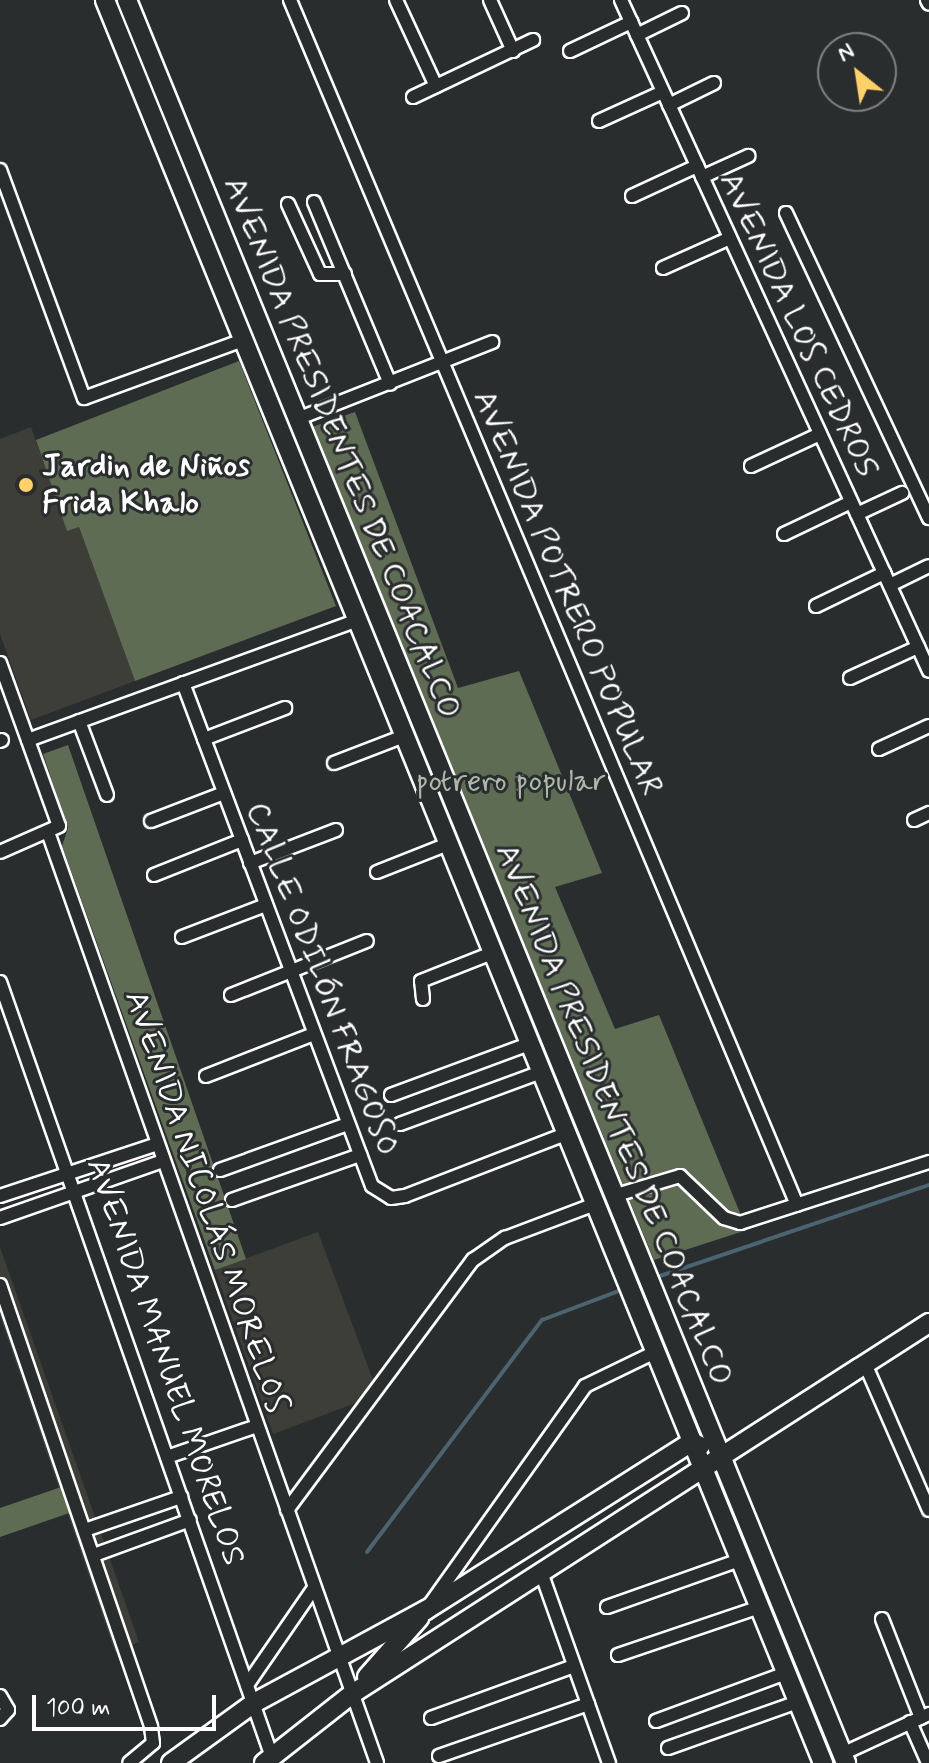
<!DOCTYPE html>
<html>
<head>
<meta charset="utf-8">
<style>
	body { margin:0 }
	#map { position:relative; width:929px; height:1763px; overflow:hidden; background:#2a2d2e; font-family:Mynerve,sans-serif }
	div>[style] { position:absolute }
	[style*='--x'] { left:calc(var(--x)*1px); top:calc(var(--y)*1px); width:calc(var(--w)*1px); rotate:calc(var(--a)*1deg) }
	.built>* { inset:0; background:#3e3e39 }
	.green>* { inset:0; background:#5f6c54 }
	.stream>* { height:4px; margin:-2px; padding:0 2px; transform-origin:2px; border-radius:2px; background:#4c6370 }
	.roads { filter:drop-shadow(2px 0 #fff) drop-shadow(-2px 0 #fff) drop-shadow(0 2px #fff) drop-shadow(0 -2px #fff) }
	.street>* { height:12px; margin:-6px; padding:0 6px; transform-origin:6px; border-radius:6px; background:#2a2d2e }
	.secondary>* { height:18px; margin:-9px; padding:0 9px; transform-origin:9px; border-radius:9px; background:#2a2d2e }
	.dots>* { width:22px; height:22px; translate:-50% -50%; box-sizing:border-box; border:4px solid #2a2d2e; border-radius:50% }
	span { translate:-50% -50%; white-space:nowrap; text-align:center; line-height:1.15; -webkit-text-stroke:6px #2a2d2e; paint-order:stroke }
	.street-label { font-size:32px; color:#fff }
	.poi-label { font-size:32px; color:#fff; font-weight:700 }
	.left { translate:0 -50%; text-align:left }
	.park-label { font-size:32px; color:#afb6aa }
	.north { position:absolute; left:817px; top:32px; width:80px; height:80px; box-sizing:border-box; background:#2a2d2e; border:2px solid #7f8182; border-radius:50%; rotate:330deg; font-size:22px; font-weight:700; line-height:32px; text-align:center; color:#fff }
	.north::after { content:''; display:block; margin:auto; width:28px; height:36px; background:#ffd166; clip-path:polygon(50% 0,100% 100%,50% 72%,0 100%) }
	.scale { position:absolute; left:32px; top:1695px; width:184px; height:36px; box-sizing:border-box; border:4px solid #fff; border-top:0; padding-left:10px; font-size:24px; line-height:28px; white-space:nowrap; color:#fff; -webkit-text-stroke:6px #2a2d2e; paint-order:stroke }
</style>
</head>
<body>
<div id="map">
	<div class="built">
		<i style="clip-path:polygon(31px 427px,67px 530px,79px 527px,135px 681px,31px 720px,0 634px,0 439px)"></i>
		<i style="clip-path:polygon(318px 1232px,373px 1380px,361px 1401px,273px 1434px,215px 1270px)"></i>
		<i style="clip-path:polygon(0 1247px,139px 1642px,115px 1652px,0 1316px)"></i>
	</div>
	<div class="green">
		<i style="clip-path:polygon(239px 361px,336px 606px,135px 681px,79px 527px,67px 531px,36px 440px)"></i>
		<i style="clip-path:polygon(355px 412px,458px 688px,519px 671px,602px 873px,555px 887px,615px 1029px,659px 1015px,747px 1230px,654px 1260px,312px 427px)"></i>
		<i style="clip-path:polygon(68px 745px,246px 1259px,215px 1270px,62px 846px,68px 828px,43px 754px)"></i>
		<i style="clip-path:polygon(70px 1484px,78px 1510px,0 1537px,0 1508px)"></i>
	</div>
	<div class="stream">
		<i style="--x:654;--y:1278;--w:290;--a:-18.7"></i>
		<i style="--x:367;--y:1552;--w:291;--a:-53"></i>
		<i style="--x:542;--y:1320;--w:88;--a:-20.7"></i>
	</div>
	<div class="roads">
		<div class="street">
			<i style="--x:290;--y:0;--w:1307;--a:67.18"></i>
			<i style="--x:396;--y:0;--w:95;--a:65.1"></i>
			<i style="--x:490;--y:0;--w:56;--a:65.7"></i>
			<i style="--x:621;--y:0;--w:738;--a:65.34"></i>
			<i style="--x:927;--y:0;--w:4;--a:63"></i>
			<i style="--x:637;--y:35;--w:50;--a:-26.1"></i>
			<i style="--x:570;--y:51;--w:68;--a:-25.4"></i>
			<i style="--x:413;--y:97;--w:133;--a:-25.4"></i>
			<i style="--x:669;--y:105;--w:50;--a:-26.1"></i>
			<i style="--x:599;--y:121;--w:70;--a:-24.4"></i>
			<i style="--x:0;--y:170;--w:243;--a:69.8"></i>
			<i style="--x:84;--y:398;--w:169;--a:-20"></i>
			<i style="--x:702;--y:177;--w:51;--a:-24.5"></i>
			<i style="--x:632;--y:196;--w:72;--a:-24.8"></i>
			<i style="--x:314;--y:202;--w:197;--a:67.3"></i>
			<i style="--x:288;--y:204;--w:77;--a:65.4"></i>
			<i style="--x:320;--y:274;--w:25;--a:0"></i>
			<i style="--x:786;--y:213;--w:337;--a:64.9"></i>
			<i style="--x:663;--y:268;--w:73;--a:-24.1"></i>
			<i style="--x:297;--y:419;--w:210;--a:-21.5"></i>
			<i style="--x:751;--y:466;--w:76;--a:-24.9"></i>
			<i style="--x:857;--y:514;--w:50;--a:-25"></i>
			<i style="--x:784;--y:534;--w:74;--a:-25.5"></i>
			<i style="--x:890;--y:585;--w:43;--a:-26"></i>
			<i style="--x:816;--y:606;--w:76;--a:-25.9"></i>
			<i style="--x:0;--y:663;--w:173;--a:70.1"></i>
			<i style="--x:59;--y:826;--w:64;--a:156.2"></i>
			<i style="--x:850;--y:678;--w:75;--a:-24.5"></i>
			<i style="--x:183;--y:683;--w:537;--a:69.41"></i>
			<i style="--x:372;--y:1186;--w:22;--a:32"></i>
			<i style="--x:391;--y:1198;--w:14;--a:-8"></i>
			<i style="--x:405;--y:1196;--w:173;--a:-21.1"></i>
			<i style="--x:79;--y:721;--w:79;--a:69.3"></i>
			<i style="--x:204;--y:739;--w:87;--a:-20.9"></i>
			<i style="--x:28;--y:740;--w:350;--a:-20"></i>
			<i style="--x:0;--y:741;--w:2;--a:-27"></i>
			<i style="--x:879;--y:749;--w:55;--a:-24.7"></i>
			<i style="--x:334;--y:763;--w:75;--a:-21.1"></i>
			<i style="--x:914;--y:820;--w:17;--a:-25"></i>
			<i style="--x:151;--y:821;--w:78;--a:-21"></i>
			<i style="--x:49;--y:835;--w:984;--a:70.53"></i>
			<i style="--x:250;--y:863;--w:92;--a:-21"></i>
			<i style="--x:377;--y:872;--w:76;--a:-21.5"></i>
			<i style="--x:154;--y:875;--w:95;--a:-21.7"></i>
			<i style="--x:182;--y:937;--w:90;--a:-20.9"></i>
			<i style="--x:0;--y:982;--w:821;--a:70.66"></i>
			<i style="--x:231;--y:995;--w:146;--a:-21.7"></i>
			<i style="--x:423;--y:999;--w:18;--a:-96"></i>
			<i style="--x:421;--y:981;--w:76;--a:-21.5"></i>
			<i style="--x:206;--y:1076;--w:116;--a:-21.3"></i>
			<i style="--x:391;--y:1095;--w:147;--a:-20.3"></i>
			<i style="--x:400;--y:1124;--w:150;--a:-20.2"></i>
			<i style="--x:220;--y:1170;--w:136;--a:-19.8"></i>
			<i style="--x:0;--y:1196;--w:165;--a:-18.3"></i>
			<i style="--x:613;--y:1196;--w:70;--a:-16.6"></i>
			<i style="--x:680;--y:1176;--w:61;--a:43.7"></i>
			<i style="--x:724;--y:1218;--w:17;--a:17"></i>
			<i style="--x:740;--y:1223;--w:199;--a:-17.9"></i>
			<i style="--x:232;--y:1200;--w:136;--a:-19.4"></i>
			<i style="--x:0;--y:1218;--w:173;--a:-19.3"></i>
			<i style="--x:0;--y:1285;--w:467;--a:71.1"></i>
			<i style="--x:151;--y:1727;--w:16;--a:83"></i>
			<i style="--x:153;--y:1743;--w:31;--a:140"></i>
			<i style="--x:866;--y:1366;--w:157;--a:66.4"></i>
			<i style="--x:167;--y:1457;--w:95;--a:-19"></i>
			<i style="--x:287;--y:1510;--w:312;--a:-53.4"></i>
			<i style="--x:473;--y:1260;--w:39;--a:-35"></i>
			<i style="--x:505;--y:1238;--w:96;--a:-20.7"></i>
			<i style="--x:85;--y:1530;--w:102;--a:-19"></i>
			<i style="--x:94;--y:1555;--w:102;--a:-20"></i>
			<i style="--x:542;--y:1575;--w:200;--a:70.4"></i>
			<i style="--x:431;--y:1603;--w:266;--a:-54.6"></i>
			<i style="--x:585;--y:1386;--w:78;--a:-25.9"></i>
			<i style="--x:607;--y:1607;--w:141;--a:-19.5"></i>
			<i style="--x:882;--y:1619;--w:106;--a:68.5"></i>
			<i style="--x:618;--y:1655;--w:150;--a:-18.7"></i>
			<i style="--x:247;--y:1685;--w:118;--a:-55.4"></i>
			<i style="--x:0;--y:1696;--w:16;--a:60"></i>
			<i style="--x:8;--y:1710;--w:12;--a:132"></i>
			<i style="--x:431;--y:1718;--w:152;--a:-20"></i>
			<i style="--x:656;--y:1721;--w:139;--a:-20.3"></i>
			<i style="--x:910;--y:1722;--w:45;--a:66.3"></i>
			<i style="--x:668;--y:1748;--w:138;--a:-19.5"></i>
			<i style="--x:842;--y:1754;--w:96;--a:-24.7"></i>
			<i style="--x:439;--y:1756;--w:158;--a:-19.2"></i>
		</div>
		<div class="secondary">
			<i style="--x:105;--y:0;--w:1904;--a:67.84"></i>
			<i style="--x:127;--y:0;--w:1904;--a:67.81"></i>
			<i style="--x:367;--y:1677;--w:79;--a:-48.6"></i>
			<i style="--x:171;--y:1763;--w:102;--a:-35.9"></i>
			<i style="--x:254;--y:1703;--w:196;--a:-28.4"></i>
			<i style="--x:426;--y:1610;--w:315;--a:-32.3"></i>
			<i style="--x:692;--y:1442;--w:9;--a:27"></i>
			<i style="--x:264;--y:1763;--w:112;--a:-38.1"></i>
			<i style="--x:352;--y:1694;--w:686;--a:-32.74"></i>
		</div>
	</div>
	<div class="dots">
		<i style="left:26px;top:485px;background:#ffd166"></i>
	</div>
	<div class="street-label">
		<span style="left:798px;top:325px;rotate:65deg">AVENIDA LOS CEDROS</span>
		<span style="left:341px;top:448px;rotate:68deg">AVENIDA PRESIDENTES DE COACALCO</span>
		<span style="left:567px;top:593px;rotate:67deg">AVENIDA POTRERO POPULAR</span>
		<span style="left:322px;top:979px;rotate:69deg">CALLE ODILÓN FRAGOSO</span>
		<span style="left:613px;top:1115px;rotate:68deg">AVENIDA PRESIDENTES DE COACALCO</span>
		<span style="left:206px;top:1202px;rotate:71deg">AVENIDA NICOLÁS MORELOS</span>
		<span style="left:165px;top:1362px;rotate:71deg">AVENIDA MANUEL MORELOS</span>
	</div>
	<div class="poi-label">
		<span class="left" style="left:42px;top:485px">Jardin de Niños<br>Frida Khalo</span>
	</div>
	<div class="park-label">
		<span style="left:511px;top:781px">potrero popular</span>
	</div>
	<div class="north">N</div>
	<div class="scale">100 m</div>
</div>
</body>
</html>
